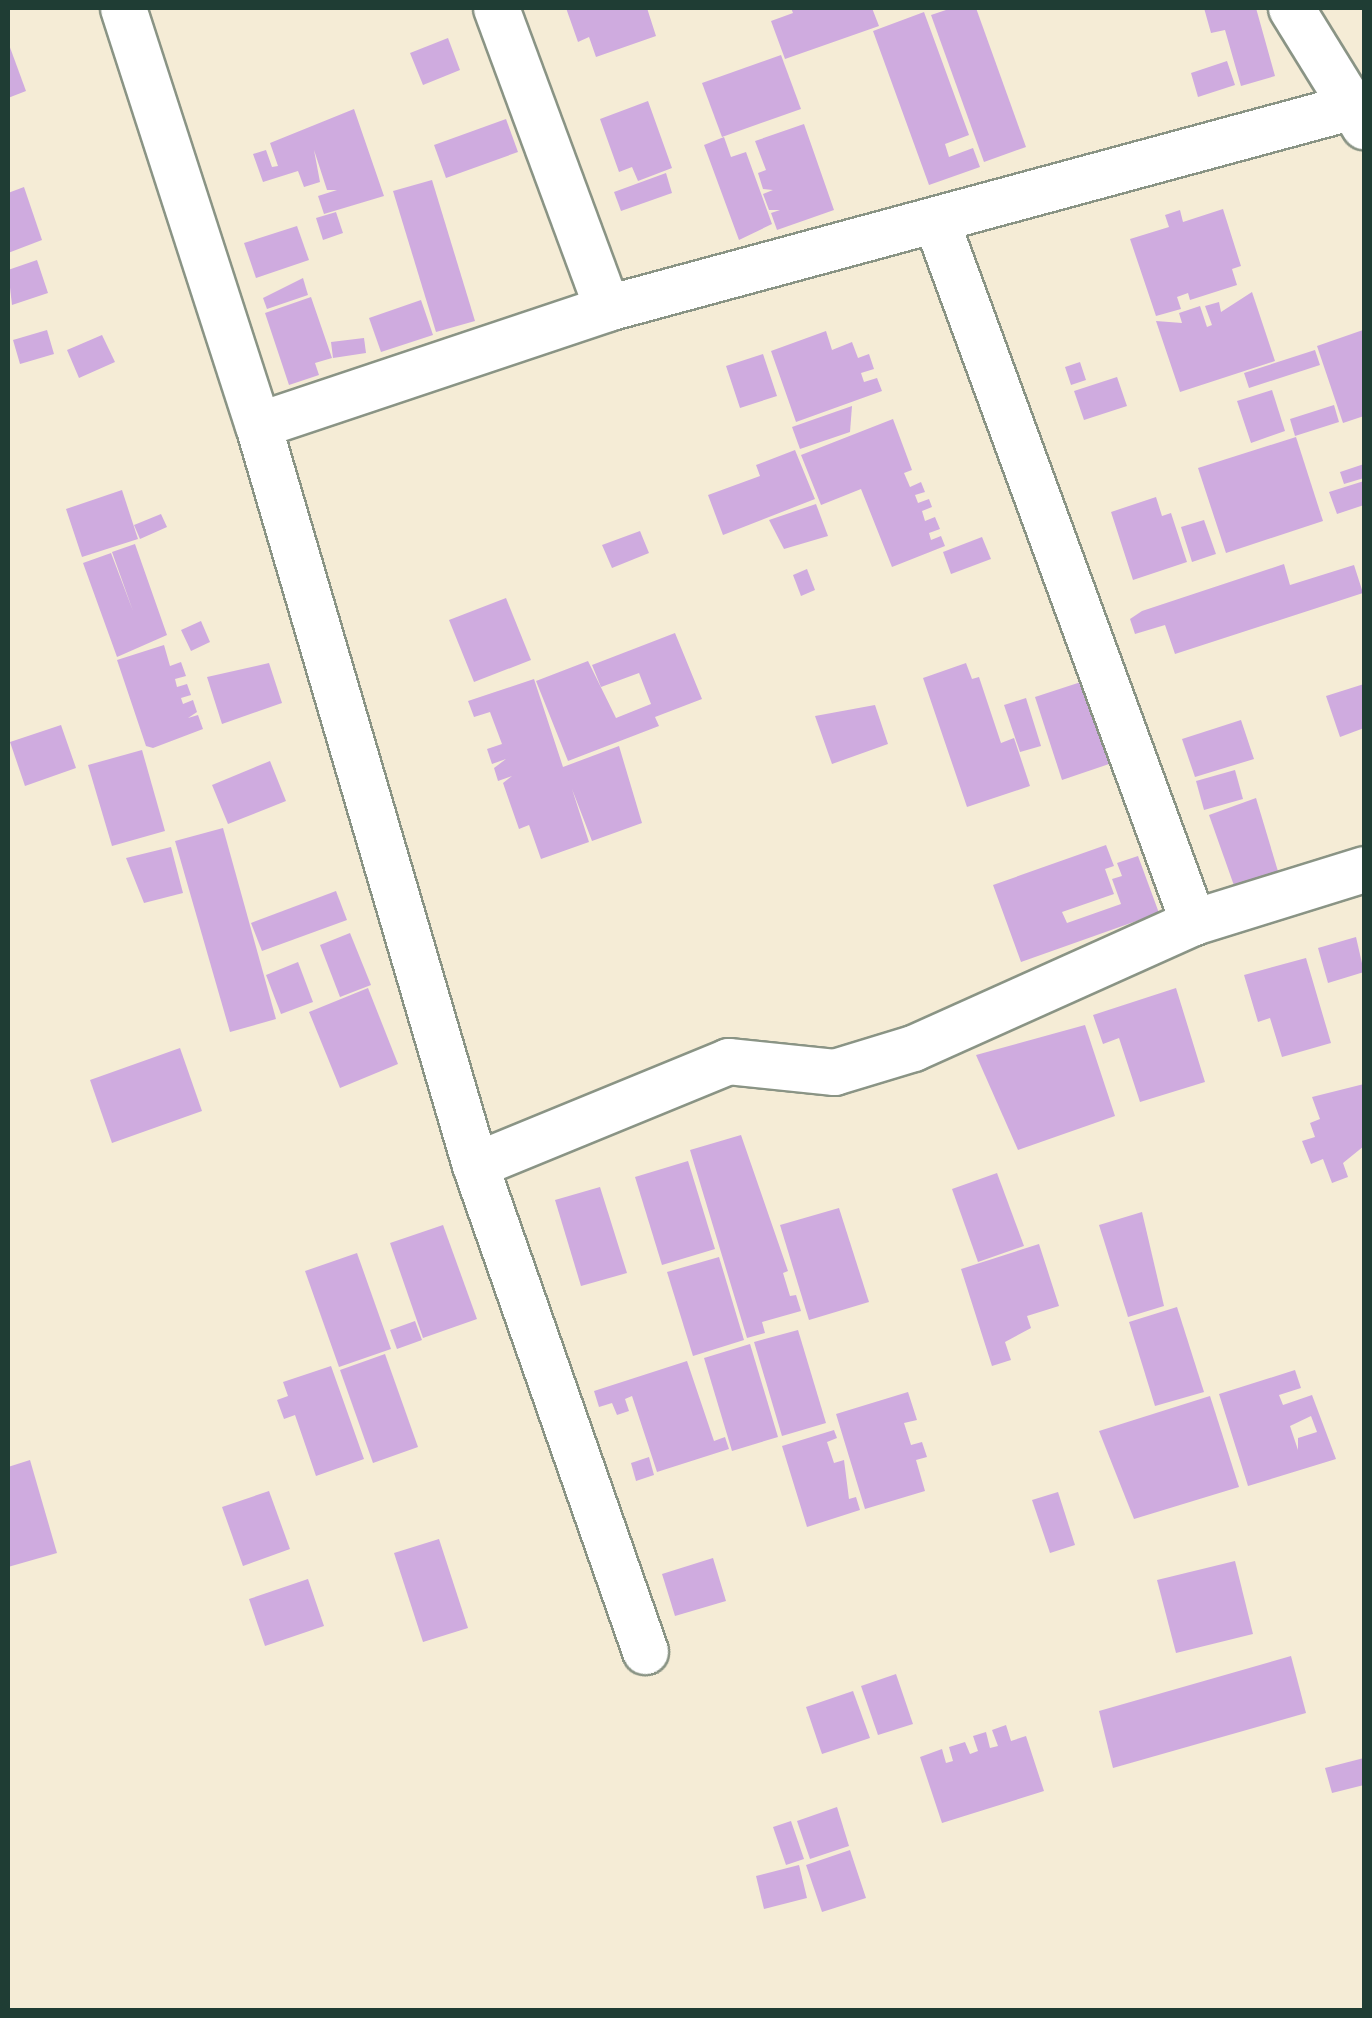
<!DOCTYPE html>
<html>
<head>
<meta charset="utf-8">
<style>
	body { margin:0 }
	#map { position:relative; width:1372px; height:2018px; overflow:hidden; background:#f5ecd6; font-family:"Patrick Hand",sans-serif }
	div>[style] { position:absolute }
	[style*='--x'] { left:calc(var(--x)*1px); top:calc(var(--y)*1px); width:calc(var(--w)*1px); rotate:calc(var(--a)*1deg) }
	.building>* { inset:0; background:#cfabdf }
	.roads { filter:drop-shadow(2px 0 #8a9485) drop-shadow(-2px 0 #8a9485) drop-shadow(0 2px #8a9485) drop-shadow(0 -2px #8a9485) }
	.minor>* { height:45px; margin:-22.5px; padding:0 22.5px; transform-origin:22.5px; border-radius:22.5px; background:#fff }
	span { translate:-50% -50%; white-space:nowrap; text-align:center; line-height:1.15; -webkit-text-stroke:10px #fbf7ec; paint-order:stroke }
	.frame { position:absolute; inset:0; border:10px solid #1f3d34; pointer-events:none }
</style>
</head>
<body>
<div id="map">
	<div class="building">
		<i style="clip-path:polygon(566px 8px,647px 8px,656px 36px,596px 57px,589px 37px,578px 42px)"></i>
		<i style="clip-path:polygon(791px 8px,872px 8px,879px 26px,785px 59px,771px 21px,793px 13px)"></i>
		<i style="clip-path:polygon(952px 8px,976px 8px,1026px 147px,984px 162px,931px 15px)"></i>
		<i style="clip-path:polygon(1204px 8px,1256px 8px,1275px 76px,1241px 86px,1225px 30px,1211px 33px)"></i>
		<i style="clip-path:polygon(924px 12px,969px 135px,945px 144px,949px 157px,973px 148px,980px 167px,929px 185px,873px 31px)"></i>
		<i style="clip-path:polygon(448px 38px,460px 70px,423px 85px,410px 53px)"></i>
		<i style="clip-path:polygon(8px 42px,26px 91px,8px 98px)"></i>
		<i style="clip-path:polygon(781px 55px,801px 109px,722px 137px,702px 83px)"></i>
		<i style="clip-path:polygon(1227px 61px,1235px 85px,1198px 97px,1191px 73px)"></i>
		<i style="clip-path:polygon(648px 101px,672px 168px,638px 181px,632px 167px,619px 172px,600px 119px)"></i>
		<i style="clip-path:polygon(354px 109px,384px 196px,324px 214px,318px 196px,337px 190px,327px 190px,314px 150px,320px 182px,304px 187px,298px 171px,263px 182px,253px 154px,266px 150px,272px 167px,278px 166px,270px 143px)"></i>
		<i style="clip-path:polygon(506px 119px,518px 152px,446px 178px,434px 145px)"></i>
		<i style="clip-path:polygon(804px 124px,834px 210px,777px 230px,771px 213px,780px 210px,769px 210px,763px 194px,773px 190px,763px 189px,758px 173px,766px 170px,755px 141px)"></i>
		<i style="clip-path:polygon(724px 137px,731px 157px,746px 152px,772px 224px,739px 240px,704px 145px)"></i>
		<i style="clip-path:polygon(666px 173px,672px 193px,621px 211px,614px 192px)"></i>
		<i style="clip-path:polygon(432px 180px,475px 321px,436px 332px,393px 191px)"></i>
		<i style="clip-path:polygon(24px 187px,42px 240px,8px 253px,8px 193px)"></i>
		<i style="clip-path:polygon(1223px 209px,1241px 266px,1232px 269px,1237px 285px,1190px 300px,1188px 293px,1177px 297px,1181px 309px,1156px 316px,1130px 239px,1169px 227px,1165px 215px,1180px 210px,1183px 222px)"></i>
		<i style="clip-path:polygon(336px 212px,343px 233px,323px 240px,316px 218px)"></i>
		<i style="clip-path:polygon(297px 226px,309px 260px,256px 278px,244px 243px)"></i>
		<i style="clip-path:polygon(37px 260px,48px 293px,12px 305px,8px 270px)"></i>
		<i style="clip-path:polygon(303px 278px,308px 295px,267px 309px,263px 298px)"></i>
		<i style="clip-path:polygon(1252px 292px,1275px 361px,1180px 392px,1156px 321px,1182px 323px,1179px 313px,1200px 306px,1207px 327px,1212px 325px,1205px 306px,1219px 302px,1221px 312px)"></i>
		<i style="clip-path:polygon(311px 297px,332px 358px,315px 363px,319px 375px,289px 385px,265px 313px)"></i>
		<i style="clip-path:polygon(421px 300px,433px 335px,381px 352px,369px 318px)"></i>
		<i style="clip-path:polygon(47px 330px,54px 354px,20px 364px,13px 340px)"></i>
		<i style="clip-path:polygon(1363px 330px,1364px 416px,1343px 423px,1317px 346px)"></i>
		<i style="clip-path:polygon(826px 331px,832px 350px,852px 342px,858px 358px,869px 354px,874px 369px,861px 373px,864px 382px,877px 378px,882px 391px,796px 422px,771px 351px)"></i>
		<i style="clip-path:polygon(102px 335px,115px 362px,79px 378px,67px 350px)"></i>
		<i style="clip-path:polygon(364px 338px,366px 353px,333px 358px,331px 342px)"></i>
		<i style="clip-path:polygon(1315px 350px,1320px 365px,1249px 388px,1244px 373px)"></i>
		<i style="clip-path:polygon(763px 354px,777px 396px,740px 408px,726px 366px)"></i>
		<i style="clip-path:polygon(1080px 362px,1086px 380px,1071px 385px,1065px 367px)"></i>
		<i style="clip-path:polygon(1117px 377px,1127px 406px,1084px 420px,1074px 391px)"></i>
		<i style="clip-path:polygon(1272px 390px,1285px 431px,1251px 443px,1237px 401px)"></i>
		<i style="clip-path:polygon(1334px 405px,1339px 422px,1295px 436px,1290px 419px)"></i>
		<i style="clip-path:polygon(852px 406px,850px 432px,800px 449px,792px 427px)"></i>
		<i style="clip-path:polygon(893px 419px,912px 470px,904px 473px,910px 487px,921px 482px,925px 492px,915px 495px,918px 503px,929px 499px,932px 507px,922px 511px,925px 521px,935px 517px,940px 529px,929px 533px,931px 540px,941px 536px,945px 546px,892px 567px,861px 489px,821px 505px,801px 455px)"></i>
		<i style="clip-path:polygon(1296px 437px,1323px 521px,1226px 553px,1198px 468px)"></i>
		<i style="clip-path:polygon(795px 450px,815px 499px,723px 535px,708px 495px,760px 476px,756px 465px)"></i>
		<i style="clip-path:polygon(1364px 464px,1364px 478px,1344px 484px,1340px 472px)"></i>
		<i style="clip-path:polygon(1364px 481px,1364px 505px,1337px 514px,1329px 492px)"></i>
		<i style="clip-path:polygon(122px 490px,138px 539px,82px 557px,66px 509px)"></i>
		<i style="clip-path:polygon(1156px 497px,1162px 516px,1171px 513px,1187px 562px,1133px 580px,1111px 512px)"></i>
		<i style="clip-path:polygon(816px 504px,828px 536px,784px 549px,769px 520px)"></i>
		<i style="clip-path:polygon(161px 514px,167px 527px,140px 539px,134px 525px)"></i>
		<i style="clip-path:polygon(1204px 520px,1216px 554px,1192px 562px,1181px 527px)"></i>
		<i style="clip-path:polygon(640px 531px,649px 553px,612px 568px,602px 545px)"></i>
		<i style="clip-path:polygon(982px 537px,991px 559px,951px 574px,943px 552px)"></i>
		<i style="clip-path:polygon(135px 544px,167px 635px,117px 657px,83px 563px,111px 553px,133px 611px,112px 552px)"></i>
		<i style="clip-path:polygon(1284px 564px,1290px 585px,1354px 565px,1363px 593px,1175px 654px,1165px 625px,1135px 634px,1130px 619px,1142px 611px)"></i>
		<i style="clip-path:polygon(807px 569px,815px 590px,801px 596px,793px 575px)"></i>
		<i style="clip-path:polygon(506px 598px,531px 660px,474px 682px,449px 620px)"></i>
		<i style="clip-path:polygon(201px 621px,210px 642px,191px 651px,181px 630px)"></i>
		<i style="clip-path:polygon(675px 633px,702px 699px,655px 717px,659px 726px,568px 761px,536px 681px,588px 661px,616px 718px,651px 704px,639px 673px,601px 687px,592px 665px)"></i>
		<i style="clip-path:polygon(164px 645px,170px 666px,181px 662px,186px 676px,175px 679px,177px 687px,187px 684px,191px 695px,181px 698px,183px 704px,193px 700px,197px 712px,188px 718px,198px 715px,203px 729px,153px 748px,146px 746px,117px 660px)"></i>
		<i style="clip-path:polygon(269px 663px,282px 703px,222px 724px,207px 677px)"></i>
		<i style="clip-path:polygon(966px 663px,972px 679px,979px 677px,1001px 743px,1014px 738px,1030px 786px,967px 807px,923px 678px)"></i>
		<i style="clip-path:polygon(534px 679px,563px 767px,619px 746px,642px 823px,592px 841px,572px 789px,589px 842px,541px 859px,529px 825px,519px 829px,503px 783px,512px 776px,498px 781px,494px 768px,506px 759px,492px 764px,487px 749px,502px 744px,490px 712px,474px 717px,468px 701px)"></i>
		<i style="clip-path:polygon(1084px 681px,1112px 763px,1062px 780px,1035px 697px)"></i>
		<i style="clip-path:polygon(1364px 684px,1364px 728px,1340px 737px,1326px 696px)"></i>
		<i style="clip-path:polygon(1026px 698px,1041px 746px,1020px 752px,1004px 705px)"></i>
		<i style="clip-path:polygon(875px 705px,888px 744px,832px 764px,815px 716px)"></i>
		<i style="clip-path:polygon(1241px 720px,1254px 759px,1195px 777px,1182px 739px)"></i>
		<i style="clip-path:polygon(61px 725px,76px 768px,25px 786px,10px 742px)"></i>
		<i style="clip-path:polygon(142px 750px,165px 831px,112px 846px,88px 765px)"></i>
		<i style="clip-path:polygon(270px 761px,286px 801px,228px 824px,212px 785px)"></i>
		<i style="clip-path:polygon(1235px 770px,1243px 799px,1204px 810px,1196px 781px)"></i>
		<i style="clip-path:polygon(1256px 798px,1280px 878px,1237px 894px,1209px 815px)"></i>
		<i style="clip-path:polygon(223px 828px,276px 1019px,230px 1032px,175px 841px)"></i>
		<i style="clip-path:polygon(1106px 845px,1114px 866px,1105px 869px,1114px 894px,1062px 912px,1067px 923px,1121px 904px,1112px 879px,1122px 876px,1117px 863px,1138px 856px,1159px 913px,1021px 962px,993px 885px)"></i>
		<i style="clip-path:polygon(171px 847px,183px 893px,144px 903px,126px 858px)"></i>
		<i style="clip-path:polygon(336px 891px,347px 920px,262px 951px,251px 923px)"></i>
		<i style="clip-path:polygon(350px 933px,371px 985px,340px 997px,320px 945px)"></i>
		<i style="clip-path:polygon(1356px 937px,1364px 972px,1328px 983px,1318px 948px)"></i>
		<i style="clip-path:polygon(1306px 958px,1331px 1043px,1282px 1057px,1270px 1018px,1258px 1022px,1244px 975px)"></i>
		<i style="clip-path:polygon(298px 962px,313px 1002px,281px 1014px,266px 975px)"></i>
		<i style="clip-path:polygon(368px 988px,398px 1064px,340px 1088px,309px 1012px)"></i>
		<i style="clip-path:polygon(1176px 988px,1205px 1082px,1140px 1102px,1119px 1038px,1103px 1044px,1093px 1015px)"></i>
		<i style="clip-path:polygon(1085px 1025px,1115px 1116px,1018px 1150px,976px 1055px)"></i>
		<i style="clip-path:polygon(180px 1048px,202px 1111px,112px 1143px,90px 1080px)"></i>
		<i style="clip-path:polygon(1364px 1084px,1364px 1146px,1343px 1163px,1348px 1177px,1332px 1183px,1323px 1159px,1311px 1164px,1302px 1141px,1315px 1137px,1310px 1123px,1320px 1119px,1312px 1097px)"></i>
		<i style="clip-path:polygon(741px 1135px,788px 1271px,783px 1273px,790px 1296px,796px 1295px,801px 1311px,762px 1322px,765px 1333px,747px 1338px,690px 1150px)"></i>
		<i style="clip-path:polygon(688px 1161px,715px 1249px,662px 1265px,635px 1177px)"></i>
		<i style="clip-path:polygon(997px 1173px,1024px 1246px,978px 1262px,952px 1189px)"></i>
		<i style="clip-path:polygon(600px 1187px,627px 1273px,581px 1286px,555px 1200px)"></i>
		<i style="clip-path:polygon(839px 1208px,869px 1302px,809px 1320px,780px 1225px)"></i>
		<i style="clip-path:polygon(1142px 1212px,1164px 1306px,1128px 1317px,1099px 1225px)"></i>
		<i style="clip-path:polygon(443px 1225px,477px 1319px,423px 1338px,390px 1243px)"></i>
		<i style="clip-path:polygon(1039px 1244px,1059px 1306px,1027px 1316px,1031px 1328px,1005px 1342px,1011px 1360px,992px 1366px,961px 1269px)"></i>
		<i style="clip-path:polygon(357px 1253px,391px 1349px,339px 1367px,305px 1271px)"></i>
		<i style="clip-path:polygon(719px 1257px,744px 1340px,693px 1356px,667px 1272px)"></i>
		<i style="clip-path:polygon(1177px 1307px,1204px 1392px,1155px 1406px,1129px 1322px)"></i>
		<i style="clip-path:polygon(415px 1321px,422px 1340px,397px 1349px,390px 1330px)"></i>
		<i style="clip-path:polygon(798px 1330px,826px 1423px,782px 1436px,754px 1342px)"></i>
		<i style="clip-path:polygon(750px 1344px,778px 1437px,732px 1451px,704px 1358px)"></i>
		<i style="clip-path:polygon(385px 1354px,418px 1447px,373px 1463px,340px 1370px)"></i>
		<i style="clip-path:polygon(687px 1361px,714px 1441px,725px 1437px,729px 1449px,657px 1472px,632px 1396px,625px 1399px,629px 1411px,617px 1415px,612px 1403px,599px 1407px,594px 1391px)"></i>
		<i style="clip-path:polygon(331px 1366px,364px 1459px,316px 1476px,295px 1415px,284px 1419px,277px 1400px,288px 1396px,283px 1382px)"></i>
		<i style="clip-path:polygon(evenodd,1295px 1370px,1301px 1388px,1279px 1395px,1283px 1405px,1312px 1395px,1336px 1459px,1248px 1486px,1219px 1394px,1295px 1370px,1311px 1416px,1317px 1432px,1298px 1438px,1298px 1450px,1290px 1426px,1311px 1416px)"></i>
		<i style="clip-path:polygon(908px 1392px,917px 1420px,904px 1423px,911px 1445px,922px 1442px,927px 1457px,916px 1460px,925px 1491px,865px 1509px,836px 1414px)"></i>
		<i style="clip-path:polygon(1210px 1396px,1239px 1487px,1134px 1519px,1099px 1431px)"></i>
		<i style="clip-path:polygon(834px 1430px,837px 1438px,827px 1442px,834px 1463px,844px 1460px,849px 1499px,856px 1497px,860px 1510px,807px 1527px,782px 1446px)"></i>
		<i style="clip-path:polygon(649px 1457px,654px 1475px,636px 1481px,631px 1463px)"></i>
		<i style="clip-path:polygon(30px 1460px,57px 1553px,8px 1567px,8px 1467px)"></i>
		<i style="clip-path:polygon(269px 1491px,290px 1549px,243px 1566px,222px 1507px)"></i>
		<i style="clip-path:polygon(1058px 1492px,1075px 1545px,1050px 1553px,1032px 1500px)"></i>
		<i style="clip-path:polygon(439px 1539px,468px 1628px,423px 1642px,394px 1553px)"></i>
		<i style="clip-path:polygon(713px 1558px,726px 1601px,675px 1616px,662px 1574px)"></i>
		<i style="clip-path:polygon(1235px 1561px,1253px 1634px,1176px 1653px,1157px 1580px)"></i>
		<i style="clip-path:polygon(308px 1579px,324px 1626px,265px 1646px,249px 1599px)"></i>
		<i style="clip-path:polygon(1291px 1656px,1306px 1713px,1113px 1768px,1099px 1711px)"></i>
		<i style="clip-path:polygon(896px 1674px,913px 1724px,878px 1735px,861px 1686px)"></i>
		<i style="clip-path:polygon(853px 1691px,870px 1738px,822px 1754px,806px 1707px)"></i>
		<i style="clip-path:polygon(1006px 1725px,1011px 1741px,1026px 1736px,1044px 1791px,942px 1823px,920px 1757px,942px 1749px,946px 1763px,953px 1761px,949px 1747px,965px 1742px,970px 1754px,978px 1751px,973px 1736px,986px 1732px,990px 1748px,998px 1746px,992px 1730px)"></i>
		<i style="clip-path:polygon(1364px 1758px,1364px 1785px,1332px 1793px,1325px 1768px)"></i>
		<i style="clip-path:polygon(837px 1807px,849px 1846px,810px 1859px,797px 1821px)"></i>
		<i style="clip-path:polygon(791px 1821px,804px 1859px,786px 1865px,773px 1827px)"></i>
		<i style="clip-path:polygon(850px 1850px,866px 1898px,822px 1912px,806px 1865px)"></i>
		<i style="clip-path:polygon(799px 1865px,807px 1898px,764px 1909px,756px 1876px)"></i>
	</div>
	<div class="roads">
		<div class="minor">
			<i style="--x:123;--y:8;--w:438;--a:72.1"></i>
			<i style="--x:258;--y:425;--w:771;--a:73.66"></i>
			<i style="--x:475;--y:1165;--w:515;--a:70.72"></i>
			<i style="--x:1291;--y:8;--w:139;--a:58.3"></i>
			<i style="--x:936;--y:221;--w:747;--a:69.87"></i>
			<i style="--x:607;--y:308;--w:784;--a:-15.15"></i>
			<i style="--x:258;--y:425;--w:368;--a:-18.5"></i>
			<i style="--x:607;--y:308;--w:320;--a:-110.3"></i>
			<i style="--x:475;--y:1165;--w:274;--a:-22.3"></i>
			<i style="--x:728;--y:1061;--w:107;--a:5.9"></i>
			<i style="--x:834;--y:1072;--w:83;--a:-16.9"></i>
			<i style="--x:913;--y:1048;--w:307;--a:-24.2"></i>
			<i style="--x:1193;--y:922;--w:179;--a:-17.2"></i>
		</div>
	</div>
	<div class="frame"></div>
</div>
</body>
</html>
